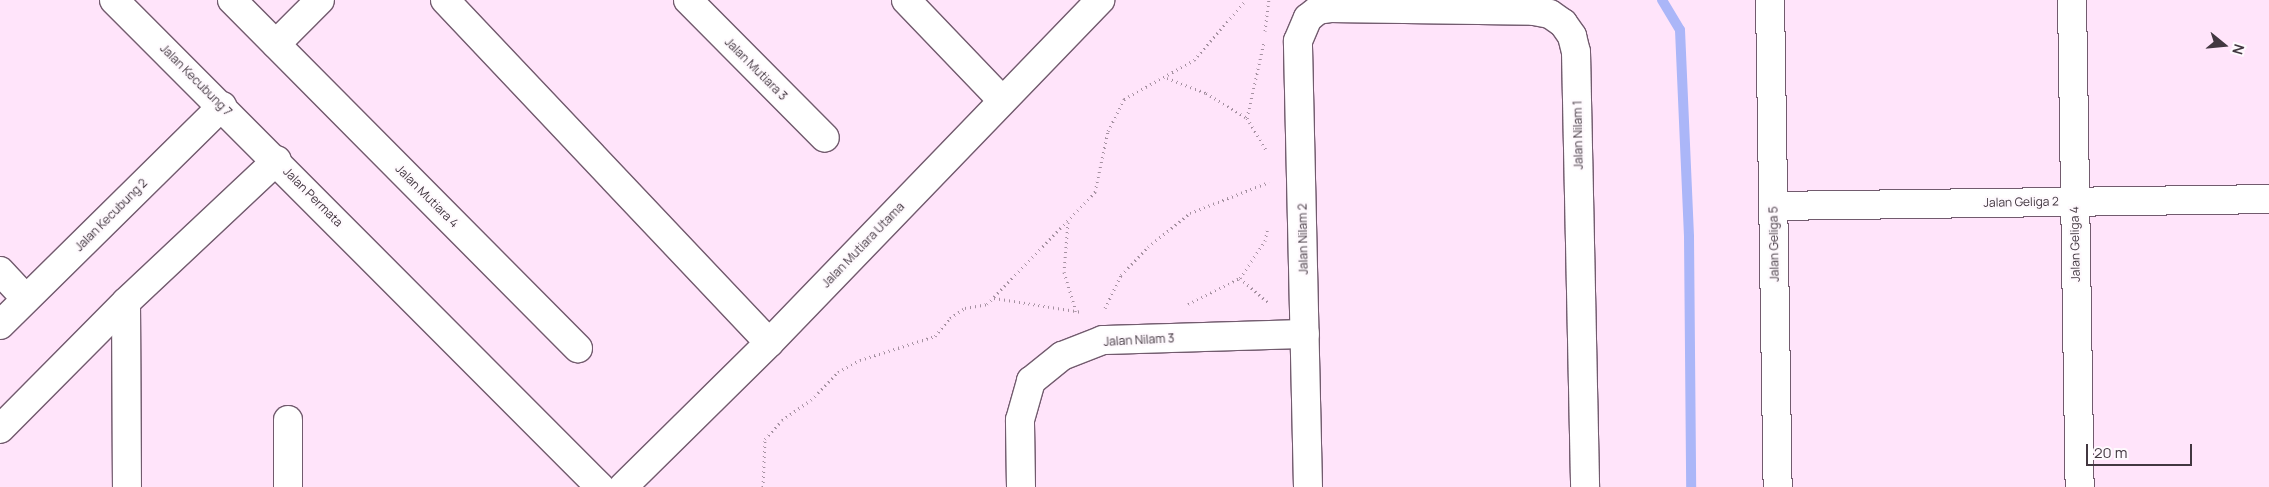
<!DOCTYPE html>
<html>
<head>
<meta charset="utf-8">
<style>
	body { margin:0 }
	#map { position:relative; width:2269px; height:487px; overflow:hidden; background:#ffe4fa; font-family:Manrope,sans-serif }
	div>[style] { position:absolute }
	[style*='--x'] { left:calc(var(--x)*1px); top:calc(var(--y)*1px); width:calc(var(--w)*1px); rotate:calc(var(--a)*1deg) }
	.stream>* { height:10px; margin:-5px; padding:0 5px; transform-origin:5px; border-radius:5px; background:#abb6f8 }
	.path>* { height:3px; margin-top:-1.5px; transform-origin:0; background:repeating-linear-gradient(90deg,#a591a1 0 1px,transparent 0 5px) }
	.roads { filter:drop-shadow(1px 0 #725b6e) drop-shadow(-1px 0 #725b6e) drop-shadow(0 1px #725b6e) drop-shadow(0 -1px #725b6e) }
	.minor>* { height:28px; margin:-14px; padding:0 14px; transform-origin:14px; border-radius:14px; background:#fff }
	span { translate:-50% -50%; white-space:nowrap; text-align:center; line-height:1.15; -webkit-text-stroke:4px #fef9fd; paint-order:stroke }
	.street-label { font-size:12px; color:#423740 }
	.north { position:absolute; left:2199px; top:20px; width:50px; height:50px; -webkit-text-stroke:4px #fef9fd; paint-order:stroke; rotate:107deg; font-size:14px; font-weight:700; line-height:20px; text-align:center; color:#423740 }
	.north::after { content:''; display:block; margin:auto; width:18px; height:22px; background:#423740; clip-path:polygon(50% 0,100% 100%,50% 72%,0 100%) }
	.scale { position:absolute; left:2086px; top:444px; width:106px; height:22px; box-sizing:border-box; border:2px solid #423740; border-top:0; padding-left:6px; font-size:15px; line-height:18px; white-space:nowrap; color:#423740; -webkit-text-stroke:4px #fef9fd; paint-order:stroke }
</style>
</head>
<body>
<div id="map">
	<div class="stream">
		<i style="--x:1662;--y:0;--w:35;--a:59"></i>
		<i style="--x:1680;--y:30;--w:207;--a:87.5"></i>
		<i style="--x:1689;--y:237;--w:250;--a:89.5"></i>
	</div>
	<div class="path">
		<i style="--x:1265;--y:31;--w:31;--a:-83"></i>
		<i style="--x:1167;--y:78;--w:42;--a:21"></i>
		<i style="--x:1206;--y:93;--w:48;--a:31.4"></i>
		<i style="--x:1247;--y:118;--w:39;--a:59"></i>
		<i style="--x:1247;--y:118;--w:78;--a:-77.4"></i>
		<i style="--x:1068;--y:222;--w:50;--a:94.6"></i>
		<i style="--x:1064;--y:272;--w:41;--a:72.9"></i>
		<i style="--x:1240;--y:278;--w:37;--a:41"></i>
		<i style="--x:994;--y:298;--w:89;--a:9"></i>
		<i style="--x:1188;--y:304;--w:58;--a:-26.6"></i>
		<i style="--x:1240;--y:278;--w:45;--a:-56"></i>
		<i style="--x:1265;--y:241;--w:14;--a:-78"></i>
		<i style="--x:1105;--y:308;--w:37;--a:-64"></i>
		<i style="--x:1121;--y:275;--w:39;--a:-46"></i>
		<i style="--x:1148;--y:247;--w:54;--a:-39"></i>
		<i style="--x:1190;--y:213;--w:85;--a:-21.4"></i>
		<i style="--x:763;--y:487;--w:48;--a:-87.6"></i>
		<i style="--x:765;--y:439;--w:25;--a:-48"></i>
		<i style="--x:782;--y:420;--w:35;--a:-35"></i>
		<i style="--x:811;--y:400;--w:39;--a:-46"></i>
		<i style="--x:838;--y:372;--w:25;--a:-29"></i>
		<i style="--x:860;--y:360;--w:79;--a:-17.7"></i>
		<i style="--x:935;--y:336;--w:23;--a:-50"></i>
		<i style="--x:950;--y:318;--w:18;--a:-34"></i>
		<i style="--x:965;--y:308;--w:22;--a:-10"></i>
		<i style="--x:987;--y:304;--w:156;--a:-46"></i>
		<i style="--x:1095;--y:192;--w:62;--a:-78"></i>
		<i style="--x:1108;--y:131;--w:36;--a:-63"></i>
		<i style="--x:1124;--y:99;--w:80;--a:-29.1"></i>
		<i style="--x:1194;--y:60;--w:79;--a:-49.1"></i>
	</div>
	<div class="roads">
		<div class="minor">
			<i style="--x:114;--y:0;--w:688;--a:45.06"></i>
			<i style="--x:232;--y:0;--w:491;--a:45.2"></i>
			<i style="--x:445;--y:0;--w:472;--a:46.6"></i>
			<i style="--x:688;--y:0;--w:194;--a:45.2"></i>
			<i style="--x:906;--y:0;--w:139;--a:46.2"></i>
			<i style="--x:1770;--y:0;--w:487;--a:89.1"></i>
			<i style="--x:2072;--y:0;--w:487;--a:89.1"></i>
			<i style="--x:276;--y:44;--w:62;--a:-45"></i>
			<i style="--x:1773;--y:206;--w:496;--a:-0.8"></i>
			<i style="--x:0;--y:271;--w:38;--a:47"></i>
			<i style="--x:126;--y:302;--w:185;--a:89.7"></i>
			<i style="--x:0;--y:325;--w:312;--a:-44.6"></i>
			<i style="--x:288;--y:420;--w:67;--a:90"></i>
			<i style="--x:0;--y:429;--w:179;--a:-45.2"></i>
			<i style="--x:126;--y:302;--w:207;--a:-43.2"></i>
			<i style="--x:623;--y:487;--w:205;--a:-44.6"></i>
			<i style="--x:769;--y:343;--w:477;--a:-46"></i>
			<i style="--x:1021;--y:487;--w:67;--a:-90.9"></i>
			<i style="--x:1020;--y:420;--w:41;--a:-74.2"></i>
			<i style="--x:1031;--y:381;--w:40;--a:-39"></i>
			<i style="--x:1062;--y:356;--w:44;--a:-21.3"></i>
			<i style="--x:1103;--y:340;--w:202;--a:-1.7"></i>
			<i style="--x:1308;--y:487;--w:446;--a:-91.3"></i>
			<i style="--x:1298;--y:41;--w:25;--a:-67"></i>
			<i style="--x:1308;--y:18;--w:13;--a:-39"></i>
			<i style="--x:1318;--y:10;--w:12;--a:-9"></i>
			<i style="--x:1330;--y:8;--w:204;--a:0.8"></i>
			<i style="--x:1534;--y:11;--w:16;--a:11"></i>
			<i style="--x:1550;--y:14;--w:16;--a:35"></i>
			<i style="--x:1563;--y:23;--w:16;--a:55"></i>
			<i style="--x:1572;--y:36;--w:16;--a:76"></i>
			<i style="--x:1576;--y:52;--w:435;--a:88.8"></i>
		</div>
	</div>
	<div class="street-label">
		<span style="left:756px;top:69px;rotate:45deg">Jalan Mutiara 3</span>
		<span style="left:196px;top:80px;rotate:45deg">Jalan Kecubung 7</span>
		<span style="left:1578px;top:135px;rotate:-91deg">Jalan Nilam 1</span>
		<span style="left:427px;top:196px;rotate:45deg">Jalan Mutiara 4</span>
		<span style="left:313px;top:197px;rotate:45deg">Jalan Permata</span>
		<span style="left:2021px;top:202px;rotate:-1deg">Jalan Geliga 2</span>
		<span style="left:111px;top:215px;rotate:-45deg">Jalan Kecubung 2</span>
		<span style="left:1303px;top:239px;rotate:-91deg">Jalan Nilam 2</span>
		<span style="left:1774px;top:244px;rotate:-91deg">Jalan Geliga 5</span>
		<span style="left:2075px;top:244px;rotate:-91deg">Jalan Geliga 4</span>
		<span style="left:863px;top:245px;rotate:-46deg">Jalan Mutiara Utama</span>
		<span style="left:1139px;top:340px;rotate:-3deg">Jalan Nilam 3</span>
	</div>
	<div class="north">N</div>
	<div class="scale">20 m</div>
</div>
</body>
</html>
